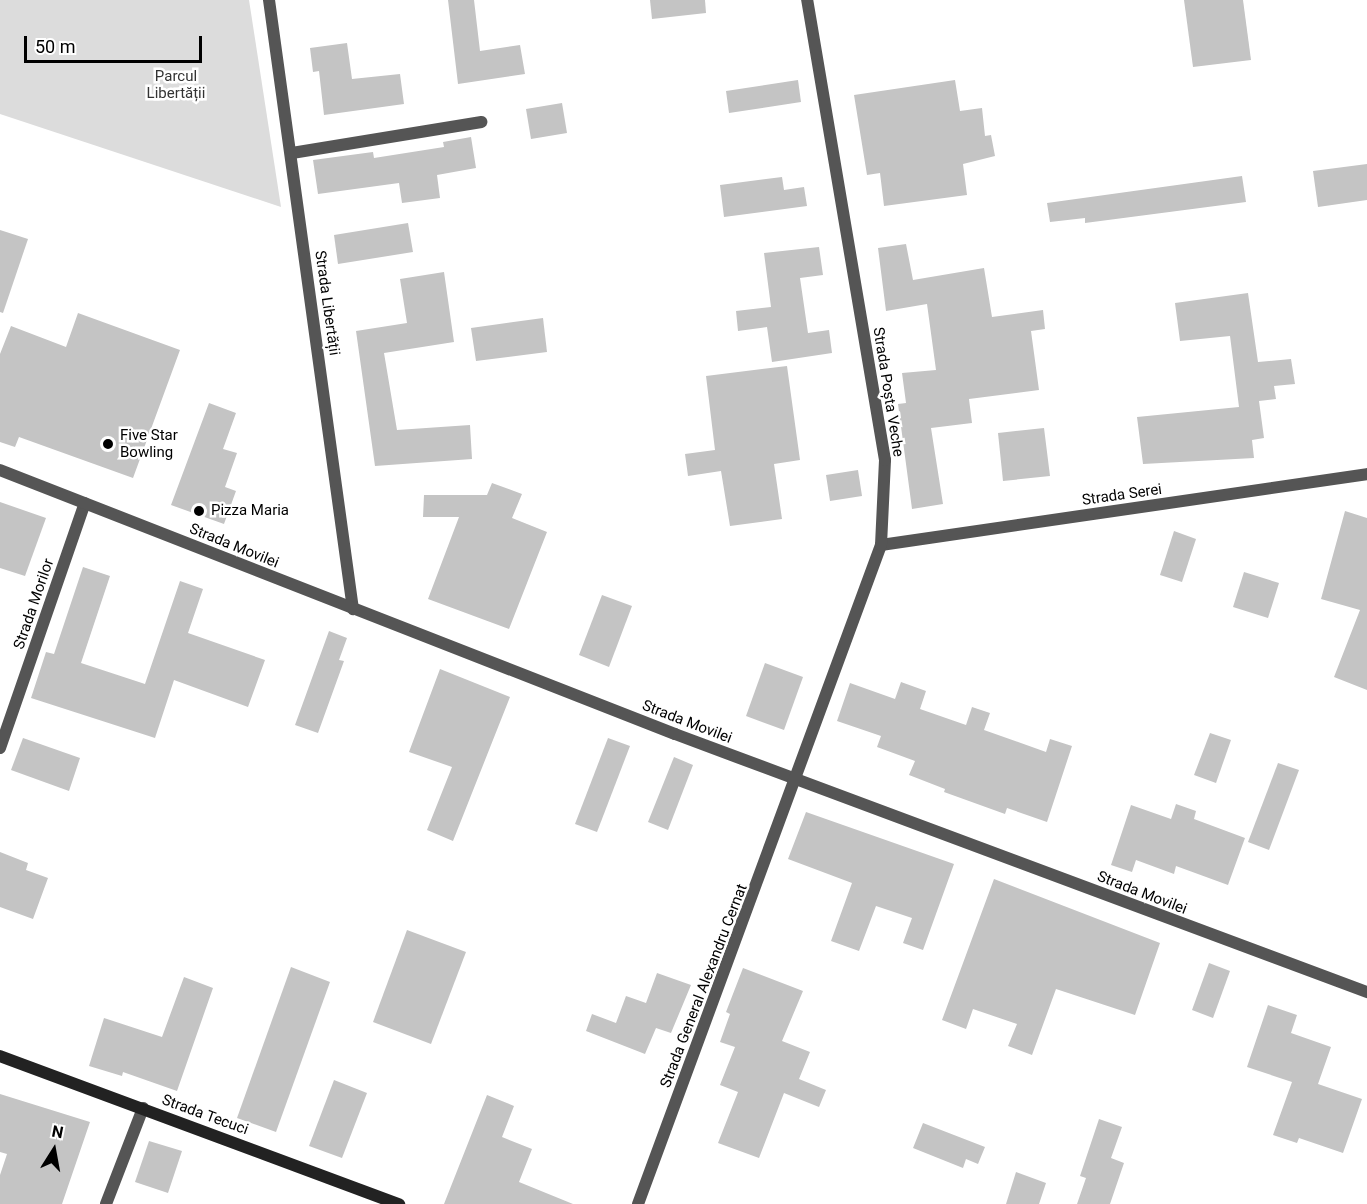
<!DOCTYPE html>
<html>
<head>
<meta charset="utf-8">
<style>
	body { margin:0 }
	#map { position:relative; width:1367px; height:1204px; overflow:hidden; background:#fff; font-family:Roboto,sans-serif }
	div>[style] { position:absolute }
	[style*='--x'] { left:calc(var(--x)*1px); top:calc(var(--y)*1px); width:calc(var(--w)*1px); rotate:calc(var(--a)*1deg) }
	.green>* { inset:0; background:#dcdcdc }
	.building>* { inset:0; background:#c4c4c4 }
	.minor>* { height:12px; margin:-6px; padding:0 6px; transform-origin:6px; border-radius:6px; background:#555 }
	.tertiary>* { height:12px; margin:-6px; padding:0 6px; transform-origin:6px; border-radius:6px; background:#555 }
	.secondary>* { height:12px; margin:-6px; padding:0 6px; transform-origin:6px; border-radius:6px; background:#222 }
	.dots>* { width:16px; height:16px; translate:-50% -50%; box-sizing:border-box; border:3px solid #fff; border-radius:50% }
	span { translate:-50% -50%; white-space:nowrap; text-align:center; line-height:1.15; -webkit-text-stroke:5px #fff; paint-order:stroke }
	.park-label { font-size:15px; color:#333 }
	.street-label { font-size:15px; color:#000 }
	.poi-label { font-size:15px; color:#000 }
	.left { translate:0 -50%; text-align:left }
	.north { position:absolute; left:24px; top:1120px; width:60px; height:60px; -webkit-text-stroke:4px #fff; paint-order:stroke; rotate:11deg; font-size:16px; font-weight:700; line-height:24px; text-align:center; color:#000 }
	.north::after { content:''; display:block; margin:auto; width:21px; height:27px; background:#000; clip-path:polygon(50% 0,100% 100%,50% 72%,0 100%) }
	.scale { position:absolute; left:24px; top:36px; width:178px; height:27px; box-sizing:border-box; border:3px solid #000; border-top:0; padding-left:8px; font-size:18px; line-height:21px; white-space:nowrap; color:#000; -webkit-text-stroke:4px #fff; paint-order:stroke }
</style>
</head>
<body>
<div id="map">
	<div class="green">
		<i style="clip-path:polygon(0 0,249px 0,281px 207px,0 114px)"></i>
	</div>
	<div class="building">
		<i style="clip-path:polygon(448px 0,474px 0,480px 51px,520px 45px,525px 74px,458px 84px)"></i>
		<i style="clip-path:polygon(650px 0,705px 0,706px 13px,652px 19px)"></i>
		<i style="clip-path:polygon(1184px 0,1243px 0,1251px 60px,1193px 67px)"></i>
		<i style="clip-path:polygon(347px 43px,352px 79px,400px 74px,404px 104px,324px 115px,319px 71px,313px 72px,310px 48px)"></i>
		<i style="clip-path:polygon(798px 80px,801px 102px,729px 113px,726px 91px)"></i>
		<i style="clip-path:polygon(955px 80px,960px 111px,982px 108px,985px 136px,991px 135px,995px 156px,963px 164px,967px 195px,884px 206px,880px 173px,867px 175px,854px 95px)"></i>
		<i style="clip-path:polygon(562px 103px,567px 133px,531px 139px,526px 109px)"></i>
		<i style="clip-path:polygon(471px 137px,476px 168px,437px 175px,440px 198px,402px 203px,399px 183px,318px 194px,313px 160px,373px 152px,374px 158px,444px 147px,443px 142px)"></i>
		<i style="clip-path:polygon(1367px 164px,1367px 200px,1318px 207px,1313px 171px)"></i>
		<i style="clip-path:polygon(1242px 176px,1246px 202px,1085px 223px,1085px 218px,1050px 222px,1047px 203px)"></i>
		<i style="clip-path:polygon(782px 177px,784px 190px,804px 187px,807px 206px,724px 217px,720px 185px)"></i>
		<i style="clip-path:polygon(408px 223px,413px 252px,338px 264px,334px 235px)"></i>
		<i style="clip-path:polygon(0 230px,28px 239px,3px 313px,0 312px)"></i>
		<i style="clip-path:polygon(906px 244px,913px 280px,984px 268px,992px 317px,1043px 310px,1045px 329px,1031px 331px,1039px 390px,969px 399px,972px 423px,931px 428px,943px 504px,912px 509px,898px 404px,906px 403px,902px 373px,936px 370px,927px 304px,886px 311px,878px 248px)"></i>
		<i style="clip-path:polygon(819px 247px,823px 275px,800px 278px,808px 333px,829px 330px,832px 353px,772px 362px,767px 327px,738px 331px,736px 311px,771px 307px,764px 253px)"></i>
		<i style="clip-path:polygon(444px 272px,454px 342px,384px 353px,397px 430px,470px 425px,472px 459px,375px 466px,356px 331px,407px 323px,400px 279px)"></i>
		<i style="clip-path:polygon(1248px 293px,1258px 362px,1291px 359px,1295px 384px,1274px 386px,1276px 399px,1259px 401px,1264px 438px,1252px 440px,1254px 458px,1143px 464px,1137px 417px,1239px 407px,1230px 336px,1180px 341px,1175px 303px)"></i>
		<i style="clip-path:polygon(78px 313px,180px 350px,133px 478px,19px 437px,15px 447px,0 442px,0 354px,11px 326px,66px 347px)"></i>
		<i style="clip-path:polygon(543px 318px,547px 352px,476px 361px,471px 328px)"></i>
		<i style="clip-path:polygon(787px 366px,800px 460px,774px 464px,782px 519px,730px 526px,721px 471px,688px 476px,685px 454px,715px 450px,706px 376px)"></i>
		<i style="clip-path:polygon(209px 403px,236px 413px,223px 449px,237px 453px,225px 487px,236px 491px,224px 524px,171px 505px)"></i>
		<i style="clip-path:polygon(1044px 428px,1050px 476px,1003px 481px,998px 433px)"></i>
		<i style="clip-path:polygon(858px 470px,862px 496px,830px 501px,826px 475px)"></i>
		<i style="clip-path:polygon(492px 483px,522px 494px,512px 518px,547px 532px,509px 629px,428px 599px,459px 517px,423px 517px,424px 495px,487px 495px)"></i>
		<i style="clip-path:polygon(0 502px,46px 518px,25px 576px,0 568px)"></i>
		<i style="clip-path:polygon(1345px 511px,1367px 518px,1367px 690px,1334px 677px,1360px 610px,1321px 599px)"></i>
		<i style="clip-path:polygon(1174px 531px,1196px 539px,1182px 582px,1160px 575px)"></i>
		<i style="clip-path:polygon(83px 567px,110px 576px,81px 663px,145px 684px,180px 581px,203px 589px,188px 633px,265px 660px,248px 707px,174px 680px,155px 738px,31px 698px,46px 652px,54px 654px)"></i>
		<i style="clip-path:polygon(1244px 572px,1279px 583px,1268px 618px,1233px 607px)"></i>
		<i style="clip-path:polygon(602px 595px,632px 606px,609px 667px,579px 655px)"></i>
		<i style="clip-path:polygon(329px 631px,347px 638px,339px 660px,344px 661px,318px 733px,295px 725px)"></i>
		<i style="clip-path:polygon(765px 663px,803px 677px,784px 730px,746px 716px)"></i>
		<i style="clip-path:polygon(440px 669px,510px 697px,453px 841px,427px 830px,452px 767px,409px 752px)"></i>
		<i style="clip-path:polygon(901px 682px,926px 691px,920px 709px,966px 725px,972px 707px,990px 713px,984px 730px,1046px 752px,1050px 739px,1072px 746px,1047px 822px,1007px 808px,1005px 814px,944px 792px,945px 789px,909px 775px,915px 761px,877px 747px,881px 736px,837px 721px,850px 683px,895px 699px)"></i>
		<i style="clip-path:polygon(1210px 733px,1231px 740px,1216px 783px,1194px 775px)"></i>
		<i style="clip-path:polygon(23px 738px,80px 758px,69px 791px,11px 770px)"></i>
		<i style="clip-path:polygon(608px 738px,630px 746px,597px 832px,575px 824px)"></i>
		<i style="clip-path:polygon(674px 757px,693px 765px,668px 830px,648px 822px)"></i>
		<i style="clip-path:polygon(1278px 763px,1299px 770px,1269px 850px,1248px 842px)"></i>
		<i style="clip-path:polygon(1176px 804px,1196px 811px,1194px 819px,1245px 838px,1228px 885px,1176px 866px,1174px 874px,1136px 860px,1132px 872px,1111px 865px,1131px 805px,1171px 819px)"></i>
		<i style="clip-path:polygon(806px 812px,954px 864px,923px 950px,903px 943px,912px 918px,876px 906px,859px 951px,831px 941px,852px 883px,788px 859px)"></i>
		<i style="clip-path:polygon(0 852px,28px 863px,26px 870px,48px 878px,33px 919px,0 907px)"></i>
		<i style="clip-path:polygon(994px 879px,1160px 943px,1135px 1015px,1056px 989px,1032px 1055px,1008px 1046px,1017px 1024px,973px 1009px,966px 1029px,942px 1020px)"></i>
		<i style="clip-path:polygon(407px 930px,466px 952px,431px 1044px,373px 1022px)"></i>
		<i style="clip-path:polygon(1209px 963px,1230px 971px,1213px 1018px,1192px 1010px)"></i>
		<i style="clip-path:polygon(291px 967px,330px 982px,276px 1132px,237px 1118px)"></i>
		<i style="clip-path:polygon(743px 968px,803px 991px,782px 1041px,810px 1052px,799px 1079px,826px 1090px,819px 1107px,784px 1093px,759px 1158px,718px 1143px,738px 1092px,720px 1085px,735px 1047px,720px 1042px,730px 1014px,726px 1012px)"></i>
		<i style="clip-path:polygon(657px 973px,691px 985px,671px 1033px,656px 1028px,645px 1054px,586px 1031px,592px 1014px,616px 1023px,626px 996px,646px 1003px)"></i>
		<i style="clip-path:polygon(184px 977px,213px 988px,177px 1091px,123px 1072px,122px 1076px,89px 1066px,104px 1018px,162px 1037px)"></i>
		<i style="clip-path:polygon(1268px 1005px,1297px 1015px,1291px 1033px,1331px 1047px,1318px 1084px,1362px 1099px,1343px 1153px,1299px 1138px,1297px 1143px,1273px 1135px,1292px 1082px,1247px 1067px)"></i>
		<i style="clip-path:polygon(334px 1080px,367px 1093px,342px 1158px,309px 1146px)"></i>
		<i style="clip-path:polygon(0 1094px,90px 1122px,62px 1204px,0 1204px,0 1175px,7px 1154px,0 1152px)"></i>
		<i style="clip-path:polygon(487px 1095px,514px 1106px,502px 1137px,532px 1149px,519px 1182px,573px 1204px,444px 1204px)"></i>
		<i style="clip-path:polygon(1099px 1119px,1122px 1127px,1111px 1158px,1124px 1163px,1110px 1204px,1077px 1204px,1086px 1178px,1080px 1176px)"></i>
		<i style="clip-path:polygon(923px 1123px,985px 1147px,978px 1164px,966px 1159px,963px 1168px,913px 1148px)"></i>
		<i style="clip-path:polygon(149px 1141px,182px 1151px,168px 1193px,135px 1182px)"></i>
		<i style="clip-path:polygon(1016px 1172px,1046px 1183px,1039px 1204px,1006px 1204px)"></i>
	</div>
	<div class="minor">
		<i style="--x:269;--y:0;--w:615;--a:82.15"></i>
		<i style="--x:292;--y:153;--w:192;--a:-9.3"></i>
		<i style="--x:0;--y:748;--w:259;--a:-70.9"></i>
		<i style="--x:106;--y:1204;--w:103;--a:-68.9"></i>
	</div>
	<div class="tertiary">
		<i style="--x:0;--y:470;--w:725;--a:21.36"></i>
		<i style="--x:675;--y:734;--w:739;--a:20.45"></i>
		<i style="--x:881;--y:545;--w:491;--a:-8.3"></i>
		<i style="--x:638;--y:1204;--w:702;--a:-69.76"></i>
		<i style="--x:881;--y:545;--w:85;--a:-87.3"></i>
		<i style="--x:885;--y:460;--w:467;--a:-99.6"></i>
	</div>
	<div class="secondary">
		<i style="--x:0;--y:1056;--w:426;--a:20.4"></i>
	</div>
	<div class="dots">
		<i style="left:108px;top:444px;background:#000"></i>
		<i style="left:199px;top:511px;background:#000"></i>
	</div>
	<div class="park-label">
		<span style="left:176px;top:85px">Parcul<br>Libertății</span>
	</div>
	<div class="street-label">
		<span style="left:327px;top:303px;rotate:82deg">Strada Libertății</span>
		<span style="left:888px;top:392px;rotate:81deg">Strada Poșta Veche</span>
		<span style="left:1122px;top:495px;rotate:-8deg">Strada Serei</span>
		<span style="left:234px;top:546px;rotate:22deg">Strada Movilei</span>
		<span style="left:34px;top:604px;rotate:-71deg">Strada Morilor</span>
		<span style="left:687px;top:722px;rotate:21deg">Strada Movilei</span>
		<span style="left:1142px;top:893px;rotate:21deg">Strada Movilei</span>
		<span style="left:704px;top:986px;rotate:-69deg">Strada General Alexandru Cernat</span>
		<span style="left:205px;top:1115px;rotate:20deg">Strada Tecuci</span>
	</div>
	<div class="poi-label">
		<span class="left" style="left:120px;top:444px">Five Star<br>Bowling</span>
		<span class="left" style="left:211px;top:511px">Pizza Maria</span>
	</div>
	<div class="north">N</div>
	<div class="scale">50 m</div>
</div>
</body>
</html>
